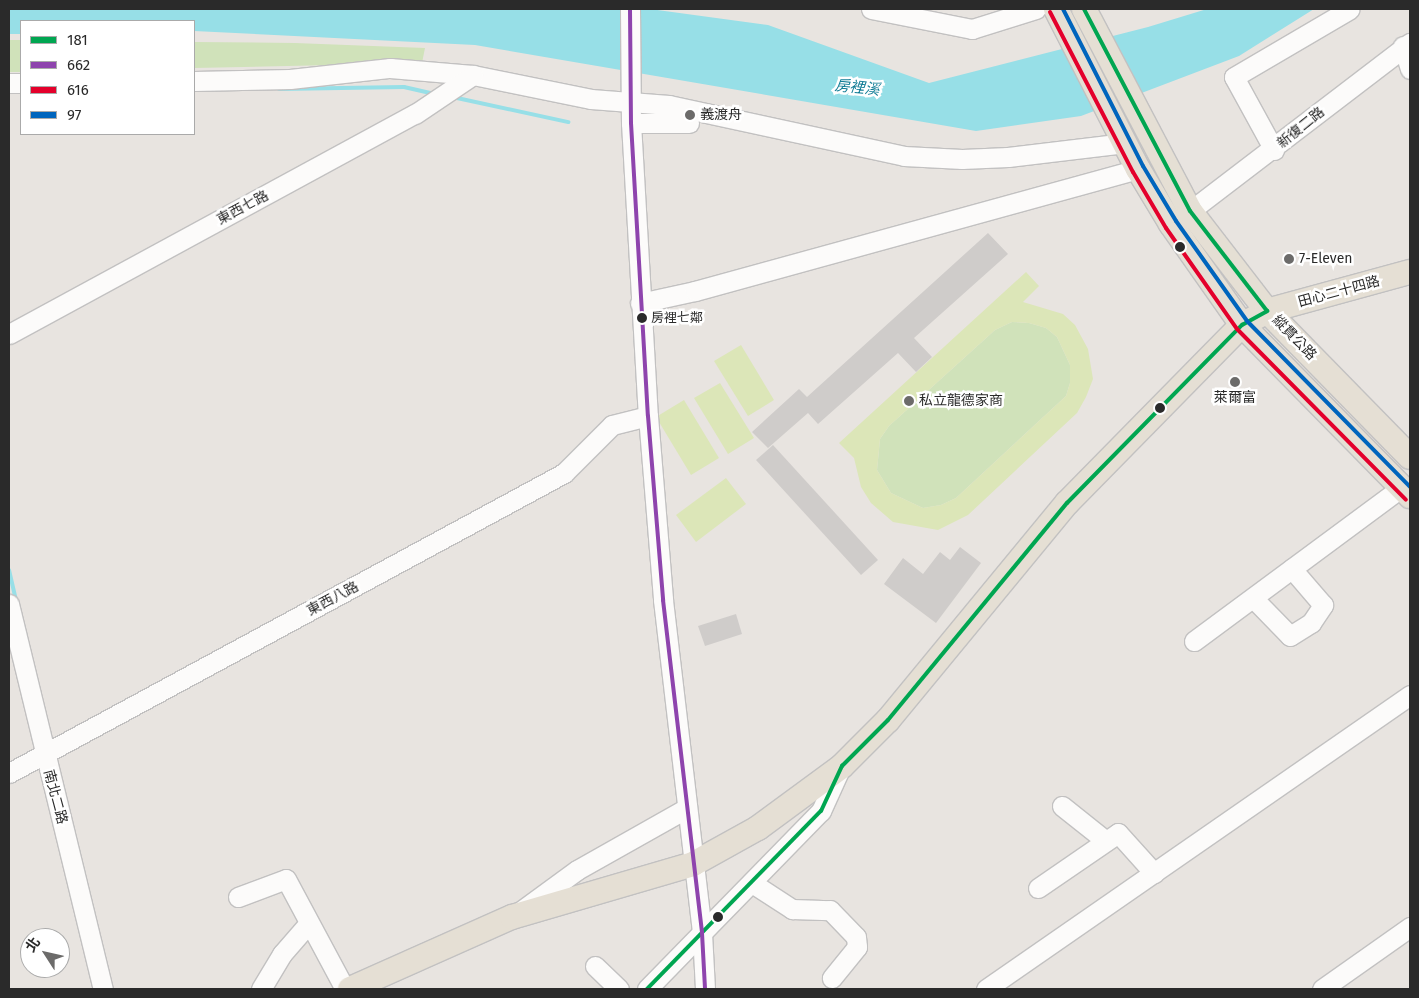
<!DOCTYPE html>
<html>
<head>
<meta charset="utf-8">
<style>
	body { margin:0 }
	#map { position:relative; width:1419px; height:998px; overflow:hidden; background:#e8e4e0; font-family:"Fira Sans","Noto Sans TC",sans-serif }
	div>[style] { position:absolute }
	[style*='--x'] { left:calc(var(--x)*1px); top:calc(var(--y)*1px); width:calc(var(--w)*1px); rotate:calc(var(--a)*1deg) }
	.green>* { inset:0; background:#d0e2ba }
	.pitch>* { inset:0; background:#dce6b8 }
	.water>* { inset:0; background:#97dfe7 }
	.stream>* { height:4px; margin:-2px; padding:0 2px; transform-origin:2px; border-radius:2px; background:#97dfe7 }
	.building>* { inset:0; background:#cfccca }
	.roads { filter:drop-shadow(1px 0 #c2c1c1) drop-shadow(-1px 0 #c2c1c1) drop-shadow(0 1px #c2c1c1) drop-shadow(0 -1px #c2c1c1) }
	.minor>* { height:19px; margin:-9.5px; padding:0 9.5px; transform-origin:9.5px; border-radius:9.5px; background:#fcfbfa }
	.major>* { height:24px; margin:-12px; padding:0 12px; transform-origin:12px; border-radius:12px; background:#e5dfd4 }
	.bus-1>* { height:4px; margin:-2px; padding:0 2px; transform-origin:2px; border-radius:2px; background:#00a651 }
	.bus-2>* { height:4px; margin:-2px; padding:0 2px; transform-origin:2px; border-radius:2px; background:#8e44ad }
	.bus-3>* { height:4px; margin:-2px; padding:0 2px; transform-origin:2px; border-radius:2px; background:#e4002b }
	.bus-4>* { height:4px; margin:-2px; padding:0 2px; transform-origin:2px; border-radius:2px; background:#0065bd }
	.dots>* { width:14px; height:14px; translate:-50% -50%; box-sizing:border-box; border:2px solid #fff; border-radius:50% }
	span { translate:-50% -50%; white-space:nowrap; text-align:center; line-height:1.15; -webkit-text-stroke:5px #fff; paint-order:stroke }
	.bus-label { font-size:13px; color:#2a2a2a }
	.left { translate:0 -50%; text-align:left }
	.poi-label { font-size:14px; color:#2a2a2a }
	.street-label { font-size:14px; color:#2a2a2a }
	.water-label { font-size:15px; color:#127d96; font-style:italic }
	.frame { position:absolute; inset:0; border:10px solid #2a2a2a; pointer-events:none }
	.legend { position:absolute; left:20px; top:20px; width:175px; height:115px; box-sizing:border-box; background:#fff; border:1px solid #aaa; margin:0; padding:6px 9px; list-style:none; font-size:15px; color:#2a2a2a }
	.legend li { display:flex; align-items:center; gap:10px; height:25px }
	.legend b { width:25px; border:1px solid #aaa }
	.north { position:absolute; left:20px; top:928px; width:50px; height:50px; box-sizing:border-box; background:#fff; border:1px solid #aaa; border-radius:50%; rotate:305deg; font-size:14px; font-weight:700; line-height:20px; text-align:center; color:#2a2a2a }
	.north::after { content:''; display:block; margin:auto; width:18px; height:22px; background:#6c6b6a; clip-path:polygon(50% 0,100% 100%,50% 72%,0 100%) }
</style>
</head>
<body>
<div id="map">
	<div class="green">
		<i style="clip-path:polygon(9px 40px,21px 40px,21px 72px,9px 72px)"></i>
		<i style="clip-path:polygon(194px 42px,295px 43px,425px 48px,422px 63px,194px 68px)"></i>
		<i style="clip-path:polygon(1012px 322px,1029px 323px,1046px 328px,1057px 337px,1070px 365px,1070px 383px,1066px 396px,956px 498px,941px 505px,923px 508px,891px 493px,877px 470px,880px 439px,889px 426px,995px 330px)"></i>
	</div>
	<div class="pitch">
		<i style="clip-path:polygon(evenodd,1026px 272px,1039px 286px,1023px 302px,1063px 314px,1075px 325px,1088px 349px,1093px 379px,1086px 397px,1077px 413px,968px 515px,938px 530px,893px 522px,871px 503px,861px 487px,854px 458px,839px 443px,1026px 272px,1012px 322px,1029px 323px,1046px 328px,1057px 337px,1070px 365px,1070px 383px,1066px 396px,956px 498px,941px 505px,923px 508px,891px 493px,877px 470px,880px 439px,889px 426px,995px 330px,1012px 322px)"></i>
		<i style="clip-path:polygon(741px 345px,774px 400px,748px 416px,714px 361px)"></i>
		<i style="clip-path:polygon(720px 383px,754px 438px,728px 454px,694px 398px)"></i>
		<i style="clip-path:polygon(684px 400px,719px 458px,691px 475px,656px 417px)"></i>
		<i style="clip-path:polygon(726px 478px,746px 504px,696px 542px,676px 515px)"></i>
	</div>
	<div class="water">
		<i style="clip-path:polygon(9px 9px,650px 9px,768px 25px,929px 83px,1148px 27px,1207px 9px,1314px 9px,1239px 56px,1081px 116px,976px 131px,475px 45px,194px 31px,194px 21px,21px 21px,21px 34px,9px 34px)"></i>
	</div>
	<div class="stream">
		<i style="--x:279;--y:89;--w:125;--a:-0.9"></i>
		<i style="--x:404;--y:87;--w:28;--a:13"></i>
		<i style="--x:457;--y:98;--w:114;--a:12.2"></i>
		<i style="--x:9;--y:570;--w:31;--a:77"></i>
	</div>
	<div class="building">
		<i style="clip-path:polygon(988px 233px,1008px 254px,914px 338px,932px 357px,916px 372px,898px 353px,818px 424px,808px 413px,768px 448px,752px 432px,799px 389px,807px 397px)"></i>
		<i style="clip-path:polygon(773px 445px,878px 560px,861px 575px,756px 460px)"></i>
		<i style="clip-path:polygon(960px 547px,981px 563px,936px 623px,884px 584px,903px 558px,923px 574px,940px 552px,950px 560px)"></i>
		<i style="clip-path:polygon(736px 614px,742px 634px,705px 646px,698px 626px)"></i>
	</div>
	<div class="roads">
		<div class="minor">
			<i style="--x:630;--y:9;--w:114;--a:89.5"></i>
			<i style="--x:631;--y:123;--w:293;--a:86.7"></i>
			<i style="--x:648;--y:416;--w:185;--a:85.3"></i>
			<i style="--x:663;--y:600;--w:335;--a:83.3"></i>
			<i style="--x:702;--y:933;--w:56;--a:86.9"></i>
			<i style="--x:871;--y:9;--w:103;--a:11.2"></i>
			<i style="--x:972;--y:29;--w:67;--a:-17.4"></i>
			<i style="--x:1403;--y:46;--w:24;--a:73"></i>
			<i style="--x:194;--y:81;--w:96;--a:-1.2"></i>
			<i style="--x:290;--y:79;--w:101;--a:-6.3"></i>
			<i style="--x:390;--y:68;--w:83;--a:4.8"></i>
			<i style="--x:473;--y:75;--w:120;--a:11.5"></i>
			<i style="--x:591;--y:99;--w:78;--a:4.4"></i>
			<i style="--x:669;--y:105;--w:240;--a:12.2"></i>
			<i style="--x:904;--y:156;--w:58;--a:3"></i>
			<i style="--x:962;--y:159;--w:46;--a:-2.5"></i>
			<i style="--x:1008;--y:157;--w:118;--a:-6.8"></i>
			<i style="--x:9;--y:83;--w:12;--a:0"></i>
			<i style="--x:631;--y:123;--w:58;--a:0"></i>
			<i style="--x:1274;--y:150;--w:83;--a:-118.7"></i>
			<i style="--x:1234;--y:77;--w:134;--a:-30.4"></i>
			<i style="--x:1190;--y:211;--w:277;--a:-37.4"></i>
			<i style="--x:640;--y:303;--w:56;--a:-12.3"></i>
			<i style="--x:695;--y:291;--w:459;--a:-15.4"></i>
			<i style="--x:9;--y:334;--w:462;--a:-28.5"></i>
			<i style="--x:415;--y:114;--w:70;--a:-33.9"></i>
			<i style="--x:1253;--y:598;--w:53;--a:45.8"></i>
			<i style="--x:1290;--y:636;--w:25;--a:-32"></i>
			<i style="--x:1311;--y:623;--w:22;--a:-56"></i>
			<i style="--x:1323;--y:605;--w:48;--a:-130.7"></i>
			<i style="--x:9;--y:604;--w:396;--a:76.3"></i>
			<i style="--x:1194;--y:641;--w:259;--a:-36.5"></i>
			<i style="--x:9;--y:773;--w:631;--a:-28.39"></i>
			<i style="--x:564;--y:473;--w:68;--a:-45"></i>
			<i style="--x:612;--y:425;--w:37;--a:-14"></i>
			<i style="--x:1062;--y:806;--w:56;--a:38.5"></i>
			<i style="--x:752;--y:883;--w:48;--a:33"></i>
			<i style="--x:792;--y:909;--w:38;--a:2"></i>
			<i style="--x:830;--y:910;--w:37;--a:46"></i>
			<i style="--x:856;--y:937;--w:10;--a:84"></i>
			<i style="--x:857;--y:947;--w:40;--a:129"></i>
			<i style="--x:1038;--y:888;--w:97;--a:-34.5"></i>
			<i style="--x:1118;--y:833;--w:54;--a:48"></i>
			<i style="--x:238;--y:897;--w:51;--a:-20.6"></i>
			<i style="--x:286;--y:879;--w:125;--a:61.8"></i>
			<i style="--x:521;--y:911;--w:69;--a:-36.2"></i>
			<i style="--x:577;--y:870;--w:126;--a:-29.4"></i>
			<i style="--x:595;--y:966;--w:33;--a:44"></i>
			<i style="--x:261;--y:989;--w:41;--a:-59"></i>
			<i style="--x:282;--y:954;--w:41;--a:-48.9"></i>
			<i style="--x:647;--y:989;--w:249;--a:-45.7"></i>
			<i style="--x:821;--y:811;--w:48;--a:-65.6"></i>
			<i style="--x:986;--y:989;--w:516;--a:-34.74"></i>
			<i style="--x:1322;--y:989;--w:108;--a:-35.2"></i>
		</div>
		<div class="major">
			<i style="--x:1056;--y:9;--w:180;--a:62.9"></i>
			<i style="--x:1138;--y:169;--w:64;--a:59"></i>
			<i style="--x:1171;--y:224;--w:123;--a:54.9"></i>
			<i style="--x:1242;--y:325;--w:240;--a:45.5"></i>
			<i style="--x:1084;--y:9;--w:228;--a:62.3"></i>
			<i style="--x:1190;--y:211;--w:126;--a:52.4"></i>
			<i style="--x:1267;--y:311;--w:204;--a:45.6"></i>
			<i style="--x:350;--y:989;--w:177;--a:-24"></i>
			<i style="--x:512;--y:917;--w:189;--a:-16.3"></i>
			<i style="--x:693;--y:864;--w:74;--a:-29"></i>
			<i style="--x:758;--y:828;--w:104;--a:-36.4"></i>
			<i style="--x:842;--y:766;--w:65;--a:-45"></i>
			<i style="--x:888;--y:720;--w:281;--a:-50.5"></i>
			<i style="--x:1067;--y:503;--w:250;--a:-45.5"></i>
			<i style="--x:1242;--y:325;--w:29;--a:-29"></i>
			<i style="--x:1267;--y:311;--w:148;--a:-15.3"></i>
		</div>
	</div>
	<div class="bus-1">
		<i style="--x:647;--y:989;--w:249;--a:-45.7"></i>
		<i style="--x:821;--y:811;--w:50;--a:-65"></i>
		<i style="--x:842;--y:766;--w:65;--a:-45"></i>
		<i style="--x:888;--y:720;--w:281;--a:-50.5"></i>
		<i style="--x:1067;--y:503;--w:250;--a:-45.5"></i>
		<i style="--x:1242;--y:325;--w:29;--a:-29"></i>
		<i style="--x:1267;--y:311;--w:126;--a:-127.6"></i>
		<i style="--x:1190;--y:211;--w:228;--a:-117.7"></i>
	</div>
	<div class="bus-2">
		<i style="--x:630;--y:9;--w:114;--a:89.5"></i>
		<i style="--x:631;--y:123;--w:293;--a:86.7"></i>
		<i style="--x:648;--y:416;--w:185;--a:85.3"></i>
		<i style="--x:663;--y:600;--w:335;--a:83.3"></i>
		<i style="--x:702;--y:933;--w:56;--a:86.9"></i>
	</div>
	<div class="bus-3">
		<i style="--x:1050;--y:12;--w:180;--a:62.6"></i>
		<i style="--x:1133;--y:172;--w:65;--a:59.5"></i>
		<i style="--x:1166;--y:228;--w:123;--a:54.9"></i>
		<i style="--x:1237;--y:329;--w:240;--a:45.3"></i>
	</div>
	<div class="bus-4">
		<i style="--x:1063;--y:9;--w:176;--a:63"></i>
		<i style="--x:1143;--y:166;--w:64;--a:59"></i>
		<i style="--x:1176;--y:221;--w:123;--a:54.6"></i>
		<i style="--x:1247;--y:321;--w:233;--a:45.5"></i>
	</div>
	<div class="dots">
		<i style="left:690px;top:115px;background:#6c6b6a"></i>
		<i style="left:1180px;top:247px;background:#2a2a2a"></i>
		<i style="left:1289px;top:259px;background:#6c6b6a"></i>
		<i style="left:642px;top:318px;background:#2a2a2a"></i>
		<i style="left:1235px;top:382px;background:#6c6b6a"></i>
		<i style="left:909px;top:401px;background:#6c6b6a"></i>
		<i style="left:1160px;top:408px;background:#2a2a2a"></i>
		<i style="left:718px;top:917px;background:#2a2a2a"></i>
	</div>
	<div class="bus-label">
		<span class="left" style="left:651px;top:318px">房裡七鄰</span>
	</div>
	<div class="poi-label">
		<span class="left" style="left:700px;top:115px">義渡舟</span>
		<span class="left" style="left:1299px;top:259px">7-Eleven</span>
		<span style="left:1235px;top:398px">萊爾富</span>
		<span class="left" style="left:919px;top:401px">私立龍德家商</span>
	</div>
	<div class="street-label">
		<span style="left:1301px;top:128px;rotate:-39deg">新復二路</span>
		<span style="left:243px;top:208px;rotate:-28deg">東西七路</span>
		<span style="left:1339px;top:292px;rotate:-15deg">田心二十四路</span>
		<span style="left:1294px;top:338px;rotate:46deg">縱貫公路</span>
		<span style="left:333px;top:599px;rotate:-28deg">東西八路</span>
		<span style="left:55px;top:797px;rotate:75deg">南北二路</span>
	</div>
	<div class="water-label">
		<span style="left:857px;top:88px;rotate:6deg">房裡溪</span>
	</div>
	<div class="frame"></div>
	<ul class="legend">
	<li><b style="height:6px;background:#00a651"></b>181</li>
	<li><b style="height:6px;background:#8e44ad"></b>662</li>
	<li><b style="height:6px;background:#e4002b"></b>616</li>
	<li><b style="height:6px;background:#0065bd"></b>97</li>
	</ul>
	<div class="north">北</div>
</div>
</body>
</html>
